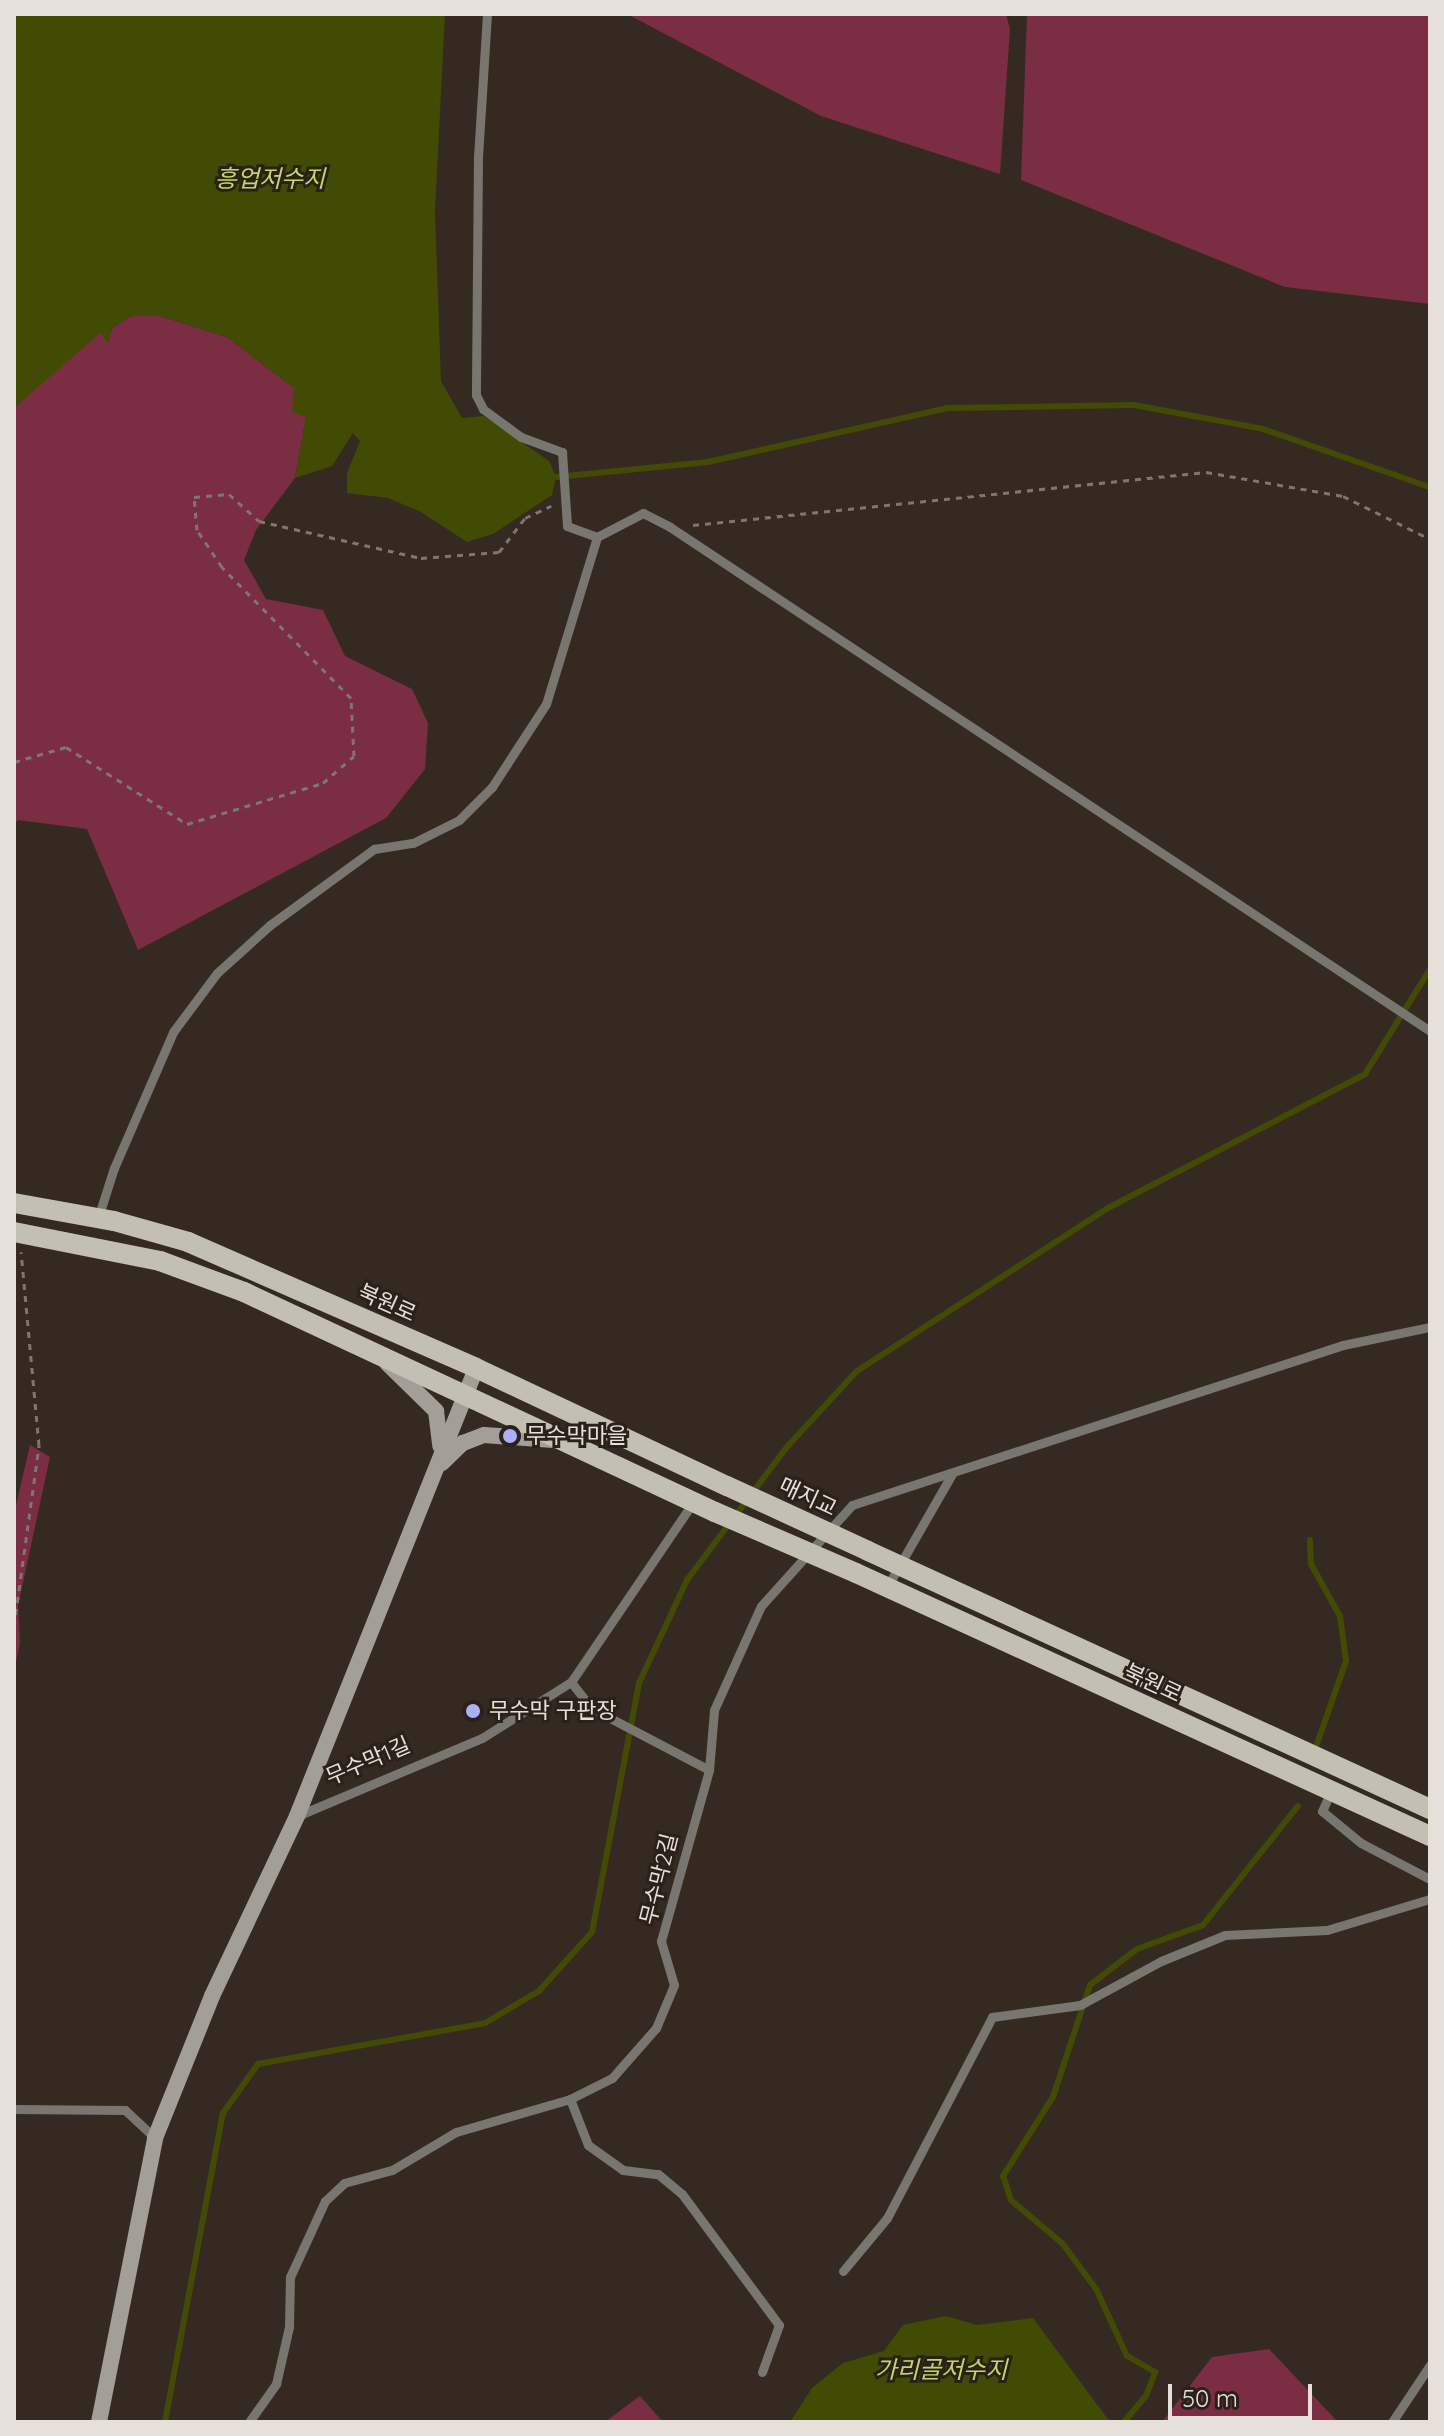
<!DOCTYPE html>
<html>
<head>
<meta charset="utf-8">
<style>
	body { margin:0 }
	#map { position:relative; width:1444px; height:2436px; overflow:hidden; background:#342a22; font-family:Quicksand,"Noto Sans KR",sans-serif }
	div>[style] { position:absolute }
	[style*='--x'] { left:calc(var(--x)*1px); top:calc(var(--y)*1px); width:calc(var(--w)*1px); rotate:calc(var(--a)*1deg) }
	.green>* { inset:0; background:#7a2d43 }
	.water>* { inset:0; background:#414b04 }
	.stream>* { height:6px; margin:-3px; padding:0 3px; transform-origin:3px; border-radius:3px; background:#414b04 }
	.path>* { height:3px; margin-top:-1.5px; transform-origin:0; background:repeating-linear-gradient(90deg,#7f7670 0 6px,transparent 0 12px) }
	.lane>* { height:9px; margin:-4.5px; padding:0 4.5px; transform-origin:4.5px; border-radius:4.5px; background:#787670 }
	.secondary>* { height:16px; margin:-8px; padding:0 8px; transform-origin:8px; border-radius:8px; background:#a39f96 }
	.primary>* { height:20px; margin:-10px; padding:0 10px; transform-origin:10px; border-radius:10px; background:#c4bfb3 }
	.primary-bridge>* { height:20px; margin:-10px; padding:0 10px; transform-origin:10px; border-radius:10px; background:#c4bfb3 }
	.dots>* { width:22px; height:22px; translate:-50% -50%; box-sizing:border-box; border:4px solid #2a2119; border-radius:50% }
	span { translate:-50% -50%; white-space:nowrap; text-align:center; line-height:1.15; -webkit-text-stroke:6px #2a2119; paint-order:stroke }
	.street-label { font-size:22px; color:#e6dfda }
	.poi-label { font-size:22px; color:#e6dfda }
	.left { translate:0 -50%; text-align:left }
	.water-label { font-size:24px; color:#c2d766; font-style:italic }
	.frame { position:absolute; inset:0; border:16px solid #e6dfda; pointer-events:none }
	.scale { position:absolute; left:1168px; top:2384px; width:144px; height:36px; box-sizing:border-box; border:4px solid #e6dfda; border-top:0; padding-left:10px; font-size:24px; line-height:28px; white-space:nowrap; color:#e6dfda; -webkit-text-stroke:6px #2a2119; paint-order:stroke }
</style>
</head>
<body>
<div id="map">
	<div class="green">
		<i style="clip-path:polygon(627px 14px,1006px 14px,1010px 29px,1000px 174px,821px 116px)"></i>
		<i style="clip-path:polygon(1027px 14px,1430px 14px,1430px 304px,1285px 287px,1021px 180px)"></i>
		<i style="clip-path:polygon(131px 316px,160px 316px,227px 337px,294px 388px,306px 417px,295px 478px,256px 530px,244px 560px,266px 599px,323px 610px,345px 656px,412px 689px,428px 723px,425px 769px,386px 818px,138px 950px,87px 829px,18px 820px,14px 825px,14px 405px,101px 332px,108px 342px,112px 328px)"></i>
		<i style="clip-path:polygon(30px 1445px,50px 1457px,18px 1606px,20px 1643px,14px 1671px,14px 1514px)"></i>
		<i style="clip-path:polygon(1269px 2349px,1338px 2422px,1162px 2422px,1212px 2357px)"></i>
		<i style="clip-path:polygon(640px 2396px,663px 2422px,605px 2422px)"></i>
	</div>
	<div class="water">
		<i style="clip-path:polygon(14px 14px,445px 14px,435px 211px,441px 381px,462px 418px,484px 416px,549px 461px,556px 477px,552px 495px,493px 534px,467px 542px,421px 512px,388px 498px,347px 493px,347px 473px,360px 441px,353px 433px,332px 466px,295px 478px,306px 417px,292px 412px,294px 388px,227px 337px,160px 316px,131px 316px,112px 328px,108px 343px,100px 333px,14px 408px)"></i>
		<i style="clip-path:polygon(946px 2316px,977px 2325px,1033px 2318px,1110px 2422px,790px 2422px,812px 2388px,843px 2363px,884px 2351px,903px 2325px)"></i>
	</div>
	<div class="stream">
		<i style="--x:556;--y:477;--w:153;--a:-5.6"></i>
		<i style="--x:708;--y:462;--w:245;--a:-12.7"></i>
		<i style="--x:947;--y:408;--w:187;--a:-0.9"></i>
		<i style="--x:1134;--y:405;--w:131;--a:10.5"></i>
		<i style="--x:1263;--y:429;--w:177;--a:19.2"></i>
		<i style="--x:1310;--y:1540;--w:24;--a:88"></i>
		<i style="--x:1311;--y:1564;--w:60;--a:60.9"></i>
		<i style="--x:1340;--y:1616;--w:45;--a:82.4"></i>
		<i style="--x:1346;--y:1661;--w:88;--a:109.3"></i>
		<i style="--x:165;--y:2422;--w:314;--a:-79.4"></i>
		<i style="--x:223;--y:2113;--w:60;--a:-54.5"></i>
		<i style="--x:258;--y:2064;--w:231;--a:-10.2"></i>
		<i style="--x:485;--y:2023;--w:63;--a:-30.7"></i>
		<i style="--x:539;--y:1991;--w:79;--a:-48.1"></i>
		<i style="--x:592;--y:1932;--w:253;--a:-79.3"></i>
		<i style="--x:639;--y:1683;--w:114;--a:-65"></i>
		<i style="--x:687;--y:1580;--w:165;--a:-53.1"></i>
		<i style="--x:786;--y:1448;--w:105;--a:-47.3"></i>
		<i style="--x:857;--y:1371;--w:302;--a:-33"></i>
		<i style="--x:1110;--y:1207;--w:288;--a:-27.5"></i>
		<i style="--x:1365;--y:1074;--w:123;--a:-58.2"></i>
		<i style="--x:1124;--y:2422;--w:34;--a:-50"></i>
		<i style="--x:1146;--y:2396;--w:26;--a:-69"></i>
		<i style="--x:1155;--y:2372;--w:32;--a:-150"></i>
		<i style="--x:1127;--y:2356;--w:74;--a:-114.8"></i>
		<i style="--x:1096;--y:2289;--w:56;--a:-126.3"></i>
		<i style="--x:1063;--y:2244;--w:68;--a:-139.8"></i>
		<i style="--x:1011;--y:2200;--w:25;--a:-108"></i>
		<i style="--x:1003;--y:2176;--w:93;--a:-57.7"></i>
		<i style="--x:1053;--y:2097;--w:118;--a:-71.7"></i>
		<i style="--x:1090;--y:1985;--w:59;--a:-37.5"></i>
		<i style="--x:1137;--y:1949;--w:70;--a:-20"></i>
		<i style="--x:1203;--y:1925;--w:152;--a:-51.4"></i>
	</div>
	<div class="path">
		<i style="--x:693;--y:525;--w:516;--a:-5.9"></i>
		<i style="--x:1206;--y:472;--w:139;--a:9.9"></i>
		<i style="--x:1343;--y:496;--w:97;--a:26.3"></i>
		<i style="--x:14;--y:762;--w:54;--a:-16.1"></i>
		<i style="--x:66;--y:747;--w:143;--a:32.5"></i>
		<i style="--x:187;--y:824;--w:142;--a:-16.8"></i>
		<i style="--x:323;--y:783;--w:41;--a:-41.1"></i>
		<i style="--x:354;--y:756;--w:58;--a:-93"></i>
		<i style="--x:351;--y:698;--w:184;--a:-134.6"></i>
		<i style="--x:222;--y:567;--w:45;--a:-124"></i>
		<i style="--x:197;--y:530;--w:33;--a:-95"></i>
		<i style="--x:194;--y:497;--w:35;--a:-5"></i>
		<i style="--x:229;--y:494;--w:40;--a:42"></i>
		<i style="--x:259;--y:521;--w:166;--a:12.9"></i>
		<i style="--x:421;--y:558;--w:78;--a:-4.4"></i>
		<i style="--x:499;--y:552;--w:43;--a:-52.6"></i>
		<i style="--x:525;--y:518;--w:29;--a:-25"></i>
		<i style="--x:14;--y:1626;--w:183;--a:-82.1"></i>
		<i style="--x:39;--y:1445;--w:194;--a:-95.3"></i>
	</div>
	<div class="lane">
		<i style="--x:487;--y:14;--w:142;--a:93.6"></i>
		<i style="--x:478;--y:156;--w:239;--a:90.5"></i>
		<i style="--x:476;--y:395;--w:16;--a:63"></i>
		<i style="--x:483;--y:409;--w:47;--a:36.4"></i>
		<i style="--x:521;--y:437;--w:44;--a:20.1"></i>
		<i style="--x:562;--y:452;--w:74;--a:86.1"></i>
		<i style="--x:567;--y:526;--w:32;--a:20"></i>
		<i style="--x:597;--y:537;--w:52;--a:-27.6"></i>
		<i style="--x:643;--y:513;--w:30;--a:27"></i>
		<i style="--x:670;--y:527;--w:912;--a:33.55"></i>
		<i style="--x:98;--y:1218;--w:52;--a:-72.3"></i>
		<i style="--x:114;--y:1168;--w:148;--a:-66.5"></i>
		<i style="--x:173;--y:1032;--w:74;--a:-53.3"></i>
		<i style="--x:217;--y:973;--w:72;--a:-42.2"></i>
		<i style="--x:270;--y:925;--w:129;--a:-36.2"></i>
		<i style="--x:374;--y:849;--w:39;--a:-9"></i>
		<i style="--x:413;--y:843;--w:51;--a:-26.6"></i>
		<i style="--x:459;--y:820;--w:47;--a:-45"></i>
		<i style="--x:492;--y:787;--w:99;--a:-57"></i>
		<i style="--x:546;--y:704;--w:175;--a:-73"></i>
		<i style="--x:887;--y:1587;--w:130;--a:-60.1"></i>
		<i style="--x:571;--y:1682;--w:33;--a:52"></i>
		<i style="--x:591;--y:1708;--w:133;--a:27.7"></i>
		<i style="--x:1331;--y:1791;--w:22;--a:114"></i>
		<i style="--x:1322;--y:1811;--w:50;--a:39.4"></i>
		<i style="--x:1361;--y:1843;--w:78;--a:27.6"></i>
		<i style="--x:297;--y:1816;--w:201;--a:-22.9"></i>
		<i style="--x:482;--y:1738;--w:105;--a:-32.2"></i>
		<i style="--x:571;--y:1682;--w:219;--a:-55.8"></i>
		<i style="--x:570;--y:2099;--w:49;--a:68.6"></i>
		<i style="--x:588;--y:2145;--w:43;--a:35.5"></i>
		<i style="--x:623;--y:2170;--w:35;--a:7"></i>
		<i style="--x:658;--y:2174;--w:31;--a:40"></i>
		<i style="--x:682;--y:2194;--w:163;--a:53.5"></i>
		<i style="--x:779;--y:2325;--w:50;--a:109.9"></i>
		<i style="--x:14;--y:2109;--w:111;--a:0.5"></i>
		<i style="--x:125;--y:2110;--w:41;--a:43"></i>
		<i style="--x:843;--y:2271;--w:69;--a:-50.3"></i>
		<i style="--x:887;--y:2218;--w:227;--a:-62.4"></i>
		<i style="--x:992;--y:2017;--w:89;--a:-7.8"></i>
		<i style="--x:1080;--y:2005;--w:92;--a:-28.5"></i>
		<i style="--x:1161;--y:1961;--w:69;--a:-22.1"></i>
		<i style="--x:1225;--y:1935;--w:102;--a:-2.8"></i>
		<i style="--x:1327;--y:1930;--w:108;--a:-16.8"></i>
		<i style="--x:249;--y:2422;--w:47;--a:-54.6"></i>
		<i style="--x:276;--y:2384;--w:58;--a:-77.2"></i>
		<i style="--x:289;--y:2327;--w:50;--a:-88.9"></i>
		<i style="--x:290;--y:2277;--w:84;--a:-65.3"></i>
		<i style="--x:325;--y:2201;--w:26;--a:-43"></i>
		<i style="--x:344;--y:2183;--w:50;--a:-15.2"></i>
		<i style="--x:392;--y:2170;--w:74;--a:-30.7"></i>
		<i style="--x:456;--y:2132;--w:119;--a:-16.1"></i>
		<i style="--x:570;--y:2099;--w:47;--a:-26.6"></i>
		<i style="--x:612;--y:2078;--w:67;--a:-48.7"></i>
		<i style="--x:656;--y:2028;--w:47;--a:-67.3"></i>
		<i style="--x:674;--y:1985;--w:46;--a:-106.5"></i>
		<i style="--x:661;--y:1941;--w:178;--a:-74.3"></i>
		<i style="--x:709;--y:1770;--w:60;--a:-85.2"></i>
		<i style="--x:714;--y:1710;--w:114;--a:-65.7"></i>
		<i style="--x:761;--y:1606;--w:136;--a:-48"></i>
		<i style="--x:852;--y:1505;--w:516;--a:-18.05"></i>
		<i style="--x:1343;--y:1345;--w:89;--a:-11.7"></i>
		<i style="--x:1392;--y:2422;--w:69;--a:-56.3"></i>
	</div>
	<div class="secondary">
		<i style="--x:387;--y:1363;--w:69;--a:44.4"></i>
		<i style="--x:436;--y:1411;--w:35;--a:83"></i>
		<i style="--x:442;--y:1463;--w:29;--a:-44"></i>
		<i style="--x:463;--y:1443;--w:22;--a:-21"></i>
		<i style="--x:484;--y:1435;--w:69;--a:4.1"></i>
		<i style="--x:99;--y:2422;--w:289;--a:-78.8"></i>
		<i style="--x:155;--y:2138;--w:153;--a:-68.1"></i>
		<i style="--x:212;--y:1996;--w:199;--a:-64.7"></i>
		<i style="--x:297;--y:1816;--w:482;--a:-68.2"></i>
	</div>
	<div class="primary">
		<i style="--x:14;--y:1203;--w:102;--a:10.2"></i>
		<i style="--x:114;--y:1221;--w:77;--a:15.8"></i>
		<i style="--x:188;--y:1242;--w:314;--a:23.6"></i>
		<i style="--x:476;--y:1368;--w:277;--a:25.2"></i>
		<i style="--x:14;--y:1232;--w:149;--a:11.2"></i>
		<i style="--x:160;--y:1261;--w:90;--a:20.3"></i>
		<i style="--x:244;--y:1292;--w:520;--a:25.04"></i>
		<i style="--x:868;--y:1551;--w:618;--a:24.66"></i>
		<i style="--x:856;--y:1573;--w:631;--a:24.62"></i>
	</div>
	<div class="primary-bridge">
		<i style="--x:727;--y:1486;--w:155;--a:24.7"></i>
		<i style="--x:715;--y:1512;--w:154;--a:23.4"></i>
	</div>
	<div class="dots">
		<i style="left:510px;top:1436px;background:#acaffb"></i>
		<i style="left:473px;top:1711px;background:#acaffb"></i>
	</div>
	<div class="street-label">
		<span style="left:387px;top:1303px;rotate:24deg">북원로</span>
		<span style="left:808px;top:1497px;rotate:25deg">매지교</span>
		<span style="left:1153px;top:1683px;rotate:25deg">북원로</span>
		<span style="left:368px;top:1761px;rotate:-23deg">무수막1길</span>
		<span style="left:659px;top:1879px;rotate:-76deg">무수막2길</span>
	</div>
	<div class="poi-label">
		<span class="left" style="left:526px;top:1436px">무수막마을</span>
		<span class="left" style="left:489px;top:1711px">무수막 구판장</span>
	</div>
	<div class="water-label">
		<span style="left:270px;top:179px">흥업저수지</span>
		<span style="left:941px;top:2370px">가리골저수지</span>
	</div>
	<div class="frame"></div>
	<div class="scale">50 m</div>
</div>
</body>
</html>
